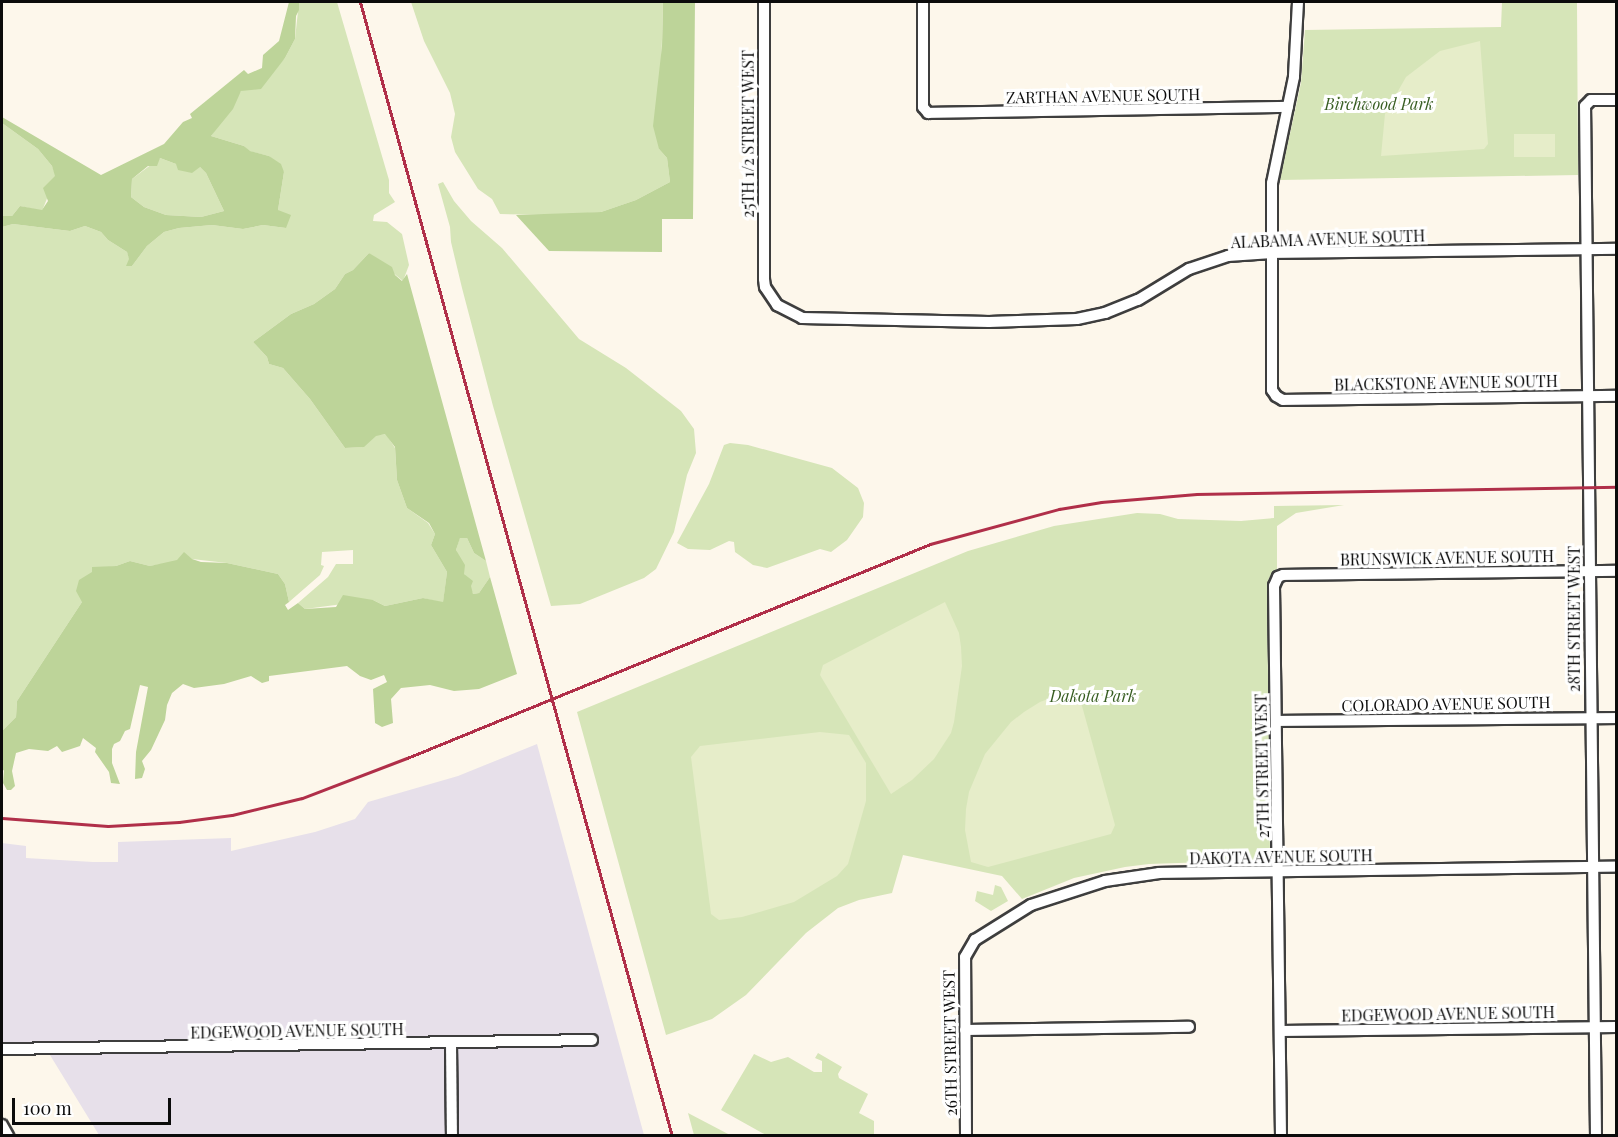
<!DOCTYPE html>
<html>
<head>
<meta charset="utf-8">
<style>
	body { margin:0 }
	#map { position:relative; width:1618px; height:1137px; overflow:hidden; background:#fdf7eb; font-family:"Playfair Display",serif }
	div>[style] { position:absolute }
	[style*='--x'] { left:calc(var(--x)*1px); top:calc(var(--y)*1px); width:calc(var(--w)*1px); rotate:calc(var(--a)*1deg) }
	.industrial>* { inset:0; background:#e7e0ea }
	.green>* { inset:0; background:#d6e5b8 }
	.forest>* { inset:0; background:#bdd499 }
	.pitch>* { inset:0; background:#e6edc9 }
	.roads { filter:drop-shadow(2px 0 #3e3e3e) drop-shadow(-2px 0 #3e3e3e) drop-shadow(0 2px #3e3e3e) drop-shadow(0 -2px #3e3e3e) }
	.minor>* { height:10px; margin:-5px; padding:0 5px; transform-origin:5px; border-radius:5px; background:#fff }
	.rail>* { height:3px; margin:-1.5px; padding:0 1.5px; transform-origin:1.5px; border-radius:1.5px; background:#b02f49 }
	span { translate:-50% -50%; white-space:nowrap; text-align:center; line-height:1.15; -webkit-text-stroke:6px #fff; paint-order:stroke }
	.street-label { font-size:16px; color:#0b0b0b }
	.park-label { font-size:16px; color:#375d21; font-style:italic }
	.frame { position:absolute; inset:0; border:3px solid #0b0b0b; pointer-events:none }
	.scale { position:absolute; left:12px; top:1098px; width:159px; height:27px; box-sizing:border-box; border:3px solid #0b0b0b; border-top:0; padding-left:8px; font-size:18px; line-height:21px; white-space:nowrap; color:#0b0b0b; -webkit-text-stroke:4px #fff; paint-order:stroke }
</style>
</head>
<body>
<div id="map">
	<div class="industrial">
		<i style="clip-path:polygon(537px 744px,644px 1135px,99px 1135px,42px 1042px,2px 1042px,2px 843px,26px 846px,26px 858px,93px 862px,118px 862px,118px 842px,231px 838px,231px 851px,315px 832px,355px 819px,368px 802px,458px 776px)"></i>
	</div>
	<div class="green">
		<i style="clip-path:polygon(299px 2px,337px 2px,389px 180px,389px 193px,395px 202px,374px 215px,373px 221px,387px 222px,402px 234px,409px 265px,403px 281px,369px 253px,353px 270px,345px 274px,335px 289px,314px 304px,291px 314px,253px 342px,267px 357px,269px 364px,283px 368px,310px 399px,345px 448px,363px 447px,376px 435px,386px 434px,395px 448px,397px 480px,407px 508px,428px 523px,435px 534px,431px 545px,447px 572px,443px 603px,423px 598px,385px 606px,373px 600px,305px 609px,298px 603px,328px 577px,336px 564px,353px 564px,353px 550px,322px 552px,321px 565px,324px 566px,320px 575px,289px 602px,285px 584px,278px 574px,227px 563px,192px 559px,150px 566px,130px 561px,116px 566px,95px 569px,82px 602px,17px 701px,16px 717px,2px 731px,2px 227px,13px 224px,70px 231px,85px 226px,101px 232px,108px 240px,127px 252px,132px 266px,147px 246px,164px 232px,179px 228px,212px 225px,243px 229px,263px 225px,286px 228px,278px 210px,284px 172px,269px 156px,249px 151px,244px 146px,211px 136px,241px 91px,272px 72px,285px 58px,295px 39px)"></i>
		<i style="clip-path:polygon(411px 2px,663px 2px,659px 149px,667px 158px,670px 182px,636px 200px,601px 212px,560px 215px,500px 214px,492px 199px,478px 189px,455px 152px,451px 137px,455px 114px,450px 93px,424px 41px)"></i>
		<i style="clip-path:polygon(1502px 2px,1577px 2px,1578px 175px,1280px 180px,1301px 83px,1305px 30px,1501px 27px)"></i>
		<i style="clip-path:polygon(2px 123px,38px 149px,52px 166px,56px 176px,42px 211px,20px 206px,12px 216px,2px 216px)"></i>
		<i style="clip-path:polygon(160px 158px,176px 164px,200px 167px,206px 173px,224px 211px,201px 217px,166px 215px,144px 207px,131px 197px,132px 179px)"></i>
		<i style="clip-path:polygon(443px 182px,454px 201px,471px 221px,502px 248px,579px 339px,626px 368px,681px 411px,694px 429px,696px 453px,687px 475px,674px 532px,656px 569px,644px 578px,580px 604px,551px 606px,493px 406px,462px 288px,451px 242px,450px 227px,438px 184px)"></i>
		<i style="clip-path:polygon(730px 443px,748px 445px,832px 468px,858px 488px,864px 503px,863px 517px,847px 540px,831px 552px,820px 549px,767px 568px,753px 565px,735px 552px,734px 542px,729px 541px,710px 550px,688px 549px,677px 543px,709px 484px,724px 445px)"></i>
		<i style="clip-path:polygon(1344px 505px,1296px 513px,1277px 526px,1277px 569px,1269px 578px,1267px 586px,1270px 855px,1267px 860px,1149px 864px,1125px 867px,1074px 878px,1022px 899px,1002px 876px,903px 855px,892px 893px,859px 900px,838px 908px,806px 933px,746px 995px,712px 1019px,666px 1035px,577px 712px,968px 551px,1054px 526px,1137px 513px,1160px 514px,1178px 519px,1241px 521px,1274px 518px,1274px 506px)"></i>
		<i style="clip-path:polygon(460px 537px,467px 538px,474px 553px,486px 561px,490px 577px,479px 593px,473px 594px,464px 574px,456px 550px)"></i>
		<i style="clip-path:polygon(995px 885px,1001px 887px,1008px 901px,991px 911px,975px 901px,977px 891px,993px 895px)"></i>
		<i style="clip-path:polygon(818px 1053px,842px 1067px,838px 1074px,839px 1078px,868px 1094px,859px 1113px,874px 1121px,874px 1135px,766px 1135px,721px 1110px,754px 1054px,771px 1062px,788px 1057px,814px 1072px,822px 1072px,822px 1061px,815px 1058px)"></i>
		<i style="clip-path:polygon(688px 1113px,730px 1135px,694px 1135px)"></i>
	</div>
	<div class="forest">
		<i style="clip-path:polygon(evenodd,289px 2px,299px 2px,299px 10px,296px 16px,295px 39px,285px 58px,261px 89px,241px 91px,233px 109px,211px 136px,244px 146px,250px 151px,269px 156px,281px 164px,284px 172px,278px 210px,291px 215px,286px 228px,263px 225px,243px 229px,212px 225px,179px 228px,164px 232px,147px 246px,132px 266px,126px 266px,129px 259px,127px 252px,108px 240px,101px 232px,85px 226px,70px 231px,13px 224px,2px 227px,2px 216px,12px 216px,20px 206px,42px 210px,48px 201px,43px 188px,55px 176px,52px 166px,38px 149px,2px 123px,2px 117px,101px 175px,164px 144px,183px 122px,192px 118px,190px 114px,244px 70px,248px 74px,262px 68px,263px 55px,279px 41px,289px 2px,160px 158px,176px 164px,178px 170px,192px 173px,200px 167px,206px 173px,224px 211px,201px 217px,166px 215px,144px 207px,131px 197px,132px 179px,148px 166px,157px 166px,160px 158px)"></i>
		<i style="clip-path:polygon(663px 2px,695px 2px,693px 219px,662px 219px,662px 252px,549px 251px,516px 215px,601px 212px,636px 200px,670px 182px,667px 158px,659px 149px,653px 126px,662px 46px)"></i>
		<i style="clip-path:polygon(369px 253px,392px 267px,395px 275px,402px 281px,407px 274px,486px 561px,474px 553px,467px 538px,460px 538px,456px 550px,465px 565px,464px 574px,473px 581px,471px 586px,473px 594px,479px 593px,490px 577px,517px 674px,479px 689px,454px 691px,430px 685px,401px 688px,391px 699px,393px 723px,382px 727px,375px 723px,373px 689px,387px 682px,384px 675px,371px 680px,360px 676px,347px 666px,269px 676px,269px 681px,262px 683px,251px 676px,224px 684px,194px 688px,183px 684px,172px 693px,167px 705px,165px 720px,151px 750px,142px 761px,145px 769px,142px 778px,135px 779px,136px 752px,148px 687px,140px 685px,130px 729px,125px 731px,120px 741px,114px 744px,112px 749px,112px 763px,120px 784px,111px 783px,109px 772px,95px 752px,96px 748px,83px 738px,80px 746px,62px 752px,57px 746px,48px 751px,29px 749px,16px 753px,12px 771px,15px 786px,11px 790px,7px 790px,3px 783px,4px 770px,2px 771px,2px 731px,16px 717px,17px 701px,82px 602px,76px 591px,79px 580px,92px 572px,92px 567px,116px 566px,130px 561px,150px 566px,177px 560px,184px 552px,192px 559px,201px 562px,227px 563px,278px 574px,285px 584px,289px 602px,285px 605px,288px 610px,298px 603px,305px 609px,336px 607px,343px 595px,373px 600px,385px 606px,423px 598px,443px 602px,447px 572px,431px 545px,435px 534px,429px 523px,407px 508px,397px 480px,395px 447px,385px 434px,376px 436px,364px 447px,345px 448px,310px 399px,283px 368px,269px 364px,267px 357px,253px 342px,291px 314px,314px 304px,335px 289px,345px 274px,353px 270px)"></i>
	</div>
	<div class="pitch">
		<i style="clip-path:polygon(1480px 41px,1488px 144px,1484px 149px,1381px 156px,1385px 114px,1406px 77px,1440px 51px)"></i>
		<i style="clip-path:polygon(1514px 134px,1555px 134px,1555px 157px,1514px 157px)"></i>
		<i style="clip-path:polygon(945px 602px,959px 633px,961px 647px,962px 666px,954px 722px,951px 733px,934px 759px,912px 780px,891px 794px,820px 675px,823px 665px)"></i>
		<i style="clip-path:polygon(1077px 688px,1115px 825px,1111px 834px,988px 867px,971px 862px,965px 830px,966px 809px,969px 792px,985px 754px,1011px 722px,1024px 712px,1040px 702px)"></i>
		<i style="clip-path:polygon(820px 732px,849px 735px,866px 763px,866px 801px,848px 864px,837px 876px,794px 902px,742px 917px,719px 920px,711px 914px,691px 757px,700px 746px)"></i>
	</div>
	<div class="roads">
		<div class="minor">
			<i style="--x:764;--y:2;--w:277;--a:90"></i>
			<i style="--x:764;--y:279;--w:8;--a:83"></i>
			<i style="--x:765;--y:287;--w:22;--a:56"></i>
			<i style="--x:777;--y:305;--w:28;--a:27"></i>
			<i style="--x:802;--y:318;--w:187;--a:1.2"></i>
			<i style="--x:989;--y:322;--w:88;--a:-2"></i>
			<i style="--x:1077;--y:319;--w:29;--a:-12"></i>
			<i style="--x:1105;--y:313;--w:35;--a:-22"></i>
			<i style="--x:1138;--y:300;--w:60;--a:-31.3"></i>
			<i style="--x:1189;--y:269;--w:41;--a:-18.4"></i>
			<i style="--x:1228;--y:256;--w:44;--a:-3.9"></i>
			<i style="--x:1272;--y:253;--w:344;--a:-0.7"></i>
			<i style="--x:923;--y:2;--w:105;--a:90"></i>
			<i style="--x:923;--y:107;--w:8;--a:50"></i>
			<i style="--x:928;--y:113;--w:360;--a:-1"></i>
			<i style="--x:1298;--y:2;--w:75;--a:93.1"></i>
			<i style="--x:1294;--y:77;--w:108;--a:101.7"></i>
			<i style="--x:1272;--y:183;--w:207;--a:90"></i>
			<i style="--x:1272;--y:390;--w:7;--a:56"></i>
			<i style="--x:1276;--y:396;--w:8;--a:30"></i>
			<i style="--x:1283;--y:400;--w:333;--a:-0.7"></i>
			<i style="--x:1276;--y:721;--w:340;--a:-0.5"></i>
			<i style="--x:965;--y:1030;--w:224;--a:-0.8"></i>
			<i style="--x:1280;--y:1031;--w:336;--a:-0.7"></i>
			<i style="--x:451;--y:1044;--w:92;--a:89.4"></i>
			<i style="--x:2;--y:1049;--w:590;--a:-0.87"></i>
			<i style="--x:2;--y:1125;--w:13;--a:61"></i>
			<i style="--x:966;--y:1136;--w:179;--a:-90.3"></i>
			<i style="--x:965;--y:957;--w:20;--a:-60"></i>
			<i style="--x:975;--y:940;--w:66;--a:-32"></i>
			<i style="--x:1031;--y:905;--w:78;--a:-18"></i>
			<i style="--x:1105;--y:881;--w:55;--a:-8.4"></i>
			<i style="--x:1159;--y:873;--w:457;--a:-0.8"></i>
			<i style="--x:1281;--y:1136;--w:550;--a:-90.73"></i>
			<i style="--x:1274;--y:586;--w:10;--a:-66"></i>
			<i style="--x:1278;--y:577;--w:5;--a:-22"></i>
			<i style="--x:1283;--y:575;--w:333;--a:-0.7"></i>
			<i style="--x:1596;--y:1136;--w:1030;--a:-90.61"></i>
			<i style="--x:1585;--y:106;--w:8;--a:-45"></i>
			<i style="--x:1591;--y:100;--w:25;--a:0"></i>
		</div>
	</div>
	<div class="rail">
		<i style="--x:360;--y:2;--w:1176;--a:74.62"></i>
		<i style="--x:2;--y:818;--w:106;--a:4.3"></i>
		<i style="--x:108;--y:826;--w:71;--a:-3.2"></i>
		<i style="--x:179;--y:822;--w:53;--a:-7.5"></i>
		<i style="--x:232;--y:815;--w:72;--a:-13.7"></i>
		<i style="--x:302;--y:798;--w:112;--a:-20.9"></i>
		<i style="--x:407;--y:758;--w:565;--a:-22.25"></i>
		<i style="--x:930;--y:544;--w:134;--a:-15.2"></i>
		<i style="--x:1059;--y:509;--w:43;--a:-9.5"></i>
		<i style="--x:1101;--y:502;--w:96;--a:-4.8"></i>
		<i style="--x:1197;--y:494;--w:419;--a:-1"></i>
	</div>
	<div class="street-label">
		<span style="left:1103px;top:96px;rotate:-1deg">ZARTHAN AVENUE SOUTH</span>
		<span style="left:748px;top:134px;rotate:-90deg">25TH 1/2 STREET WEST</span>
		<span style="left:1328px;top:239px;rotate:-2deg">ALABAMA AVENUE SOUTH</span>
		<span style="left:1446px;top:383px;rotate:-1deg">BLACKSTONE AVENUE SOUTH</span>
		<span style="left:1447px;top:558px;rotate:-1deg">BRUNSWICK AVENUE SOUTH</span>
		<span style="left:1574px;top:619px;rotate:-90deg">28TH STREET WEST</span>
		<span style="left:1446px;top:704px;rotate:-1deg">COLORADO AVENUE SOUTH</span>
		<span style="left:1262px;top:766px;rotate:-91deg">27TH STREET WEST</span>
		<span style="left:1281px;top:857px;rotate:-1deg">DAKOTA AVENUE SOUTH</span>
		<span style="left:1448px;top:1014px;rotate:-1deg">EDGEWOOD AVENUE SOUTH</span>
		<span style="left:297px;top:1031px;rotate:-1deg">EDGEWOOD AVENUE SOUTH</span>
		<span style="left:950px;top:1043px;rotate:-91deg">26TH STREET WEST</span>
	</div>
	<div class="park-label">
		<span style="left:1379px;top:104px">Birchwood Park</span>
		<span style="left:1093px;top:696px">Dakota Park</span>
	</div>
	<div class="frame"></div>
	<div class="scale">100 m</div>
</div>
</body>
</html>
